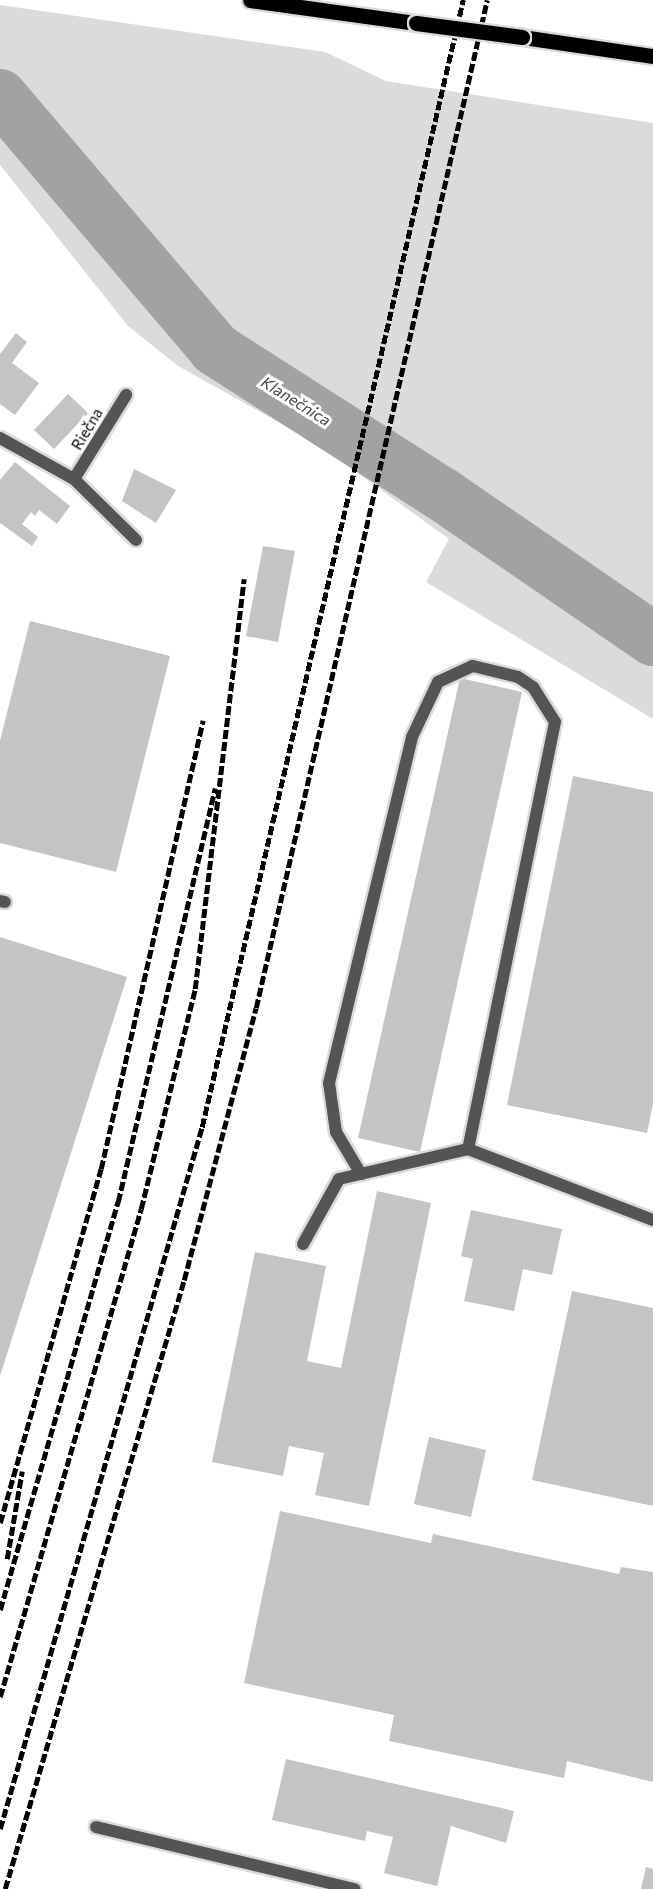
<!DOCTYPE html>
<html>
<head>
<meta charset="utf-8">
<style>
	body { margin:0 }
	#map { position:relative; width:653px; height:1889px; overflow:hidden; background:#fff; font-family:Commissioner,sans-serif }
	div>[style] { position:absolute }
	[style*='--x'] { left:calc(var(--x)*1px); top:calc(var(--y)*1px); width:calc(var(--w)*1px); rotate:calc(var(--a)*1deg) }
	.green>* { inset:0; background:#dbdbdb }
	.river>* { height:54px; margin:-27px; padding:0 27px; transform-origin:27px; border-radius:27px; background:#a2a2a2 }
	.building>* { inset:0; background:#c4c4c4 }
	.roads { filter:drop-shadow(2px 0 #dbdbdb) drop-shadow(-2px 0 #dbdbdb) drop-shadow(0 2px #dbdbdb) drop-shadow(0 -2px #dbdbdb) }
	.service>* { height:12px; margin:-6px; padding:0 6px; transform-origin:6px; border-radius:6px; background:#545454 }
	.minor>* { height:12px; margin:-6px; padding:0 6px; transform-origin:6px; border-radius:6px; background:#545454 }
	.primary>* { height:15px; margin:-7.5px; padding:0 7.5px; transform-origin:7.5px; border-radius:7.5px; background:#000 }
	.rail>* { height:4.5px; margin-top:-2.25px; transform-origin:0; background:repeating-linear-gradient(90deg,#000 0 9px,transparent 0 12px) }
	.bridges { filter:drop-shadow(2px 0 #dbdbdb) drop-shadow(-2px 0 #dbdbdb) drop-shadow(0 2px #dbdbdb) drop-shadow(0 -2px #dbdbdb) }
	.primary-bridge>* { height:15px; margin:-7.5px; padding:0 7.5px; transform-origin:7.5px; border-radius:7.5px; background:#000 }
	span { translate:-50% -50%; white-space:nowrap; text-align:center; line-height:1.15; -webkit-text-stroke:6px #fff; paint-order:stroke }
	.street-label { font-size:15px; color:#000 }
	.water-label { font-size:16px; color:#434343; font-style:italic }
</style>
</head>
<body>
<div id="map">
	<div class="green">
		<i style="clip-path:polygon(0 5px,325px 52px,386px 81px,653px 123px,653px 719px,426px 582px,449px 539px,316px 443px,178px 366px,128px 326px,0 165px)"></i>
	</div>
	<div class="river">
		<i style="--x:0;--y:96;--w:332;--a:49.6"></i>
		<i style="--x:215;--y:349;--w:269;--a:32.6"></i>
		<i style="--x:442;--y:494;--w:256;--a:34.5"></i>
	</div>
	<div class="building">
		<i style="clip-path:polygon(16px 333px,27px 342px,12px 363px,39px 383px,15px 415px,0 404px,0 354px)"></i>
		<i style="clip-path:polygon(68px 394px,88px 413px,54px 449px,34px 430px)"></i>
		<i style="clip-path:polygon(15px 462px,70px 506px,57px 524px,39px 510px,35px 516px,31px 512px,22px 524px,38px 537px,32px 546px,0 523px,0 480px)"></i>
		<i style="clip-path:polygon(134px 469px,176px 490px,156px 523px,122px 501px)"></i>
		<i style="clip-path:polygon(263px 546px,295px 551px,278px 642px,246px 636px)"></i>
		<i style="clip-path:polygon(30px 621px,170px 656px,116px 872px,0 843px,0 741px)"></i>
		<i style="clip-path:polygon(460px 678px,522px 692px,420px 1152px,358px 1138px)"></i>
		<i style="clip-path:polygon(573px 776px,653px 792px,653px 1104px,647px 1133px,507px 1105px)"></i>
		<i style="clip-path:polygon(0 937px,127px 977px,0 1376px)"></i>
		<i style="clip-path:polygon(377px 1191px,431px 1203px,369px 1506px,315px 1495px,324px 1453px,289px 1446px,283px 1476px,212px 1462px,255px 1252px,326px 1266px,307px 1361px,341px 1368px)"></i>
		<i style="clip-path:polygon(471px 1210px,562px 1229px,552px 1275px,523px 1269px,514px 1311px,464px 1301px,473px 1259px,461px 1256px)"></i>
		<i style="clip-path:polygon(572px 1291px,653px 1308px,653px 1506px,532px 1480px)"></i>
		<i style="clip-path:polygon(429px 1437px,486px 1450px,471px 1517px,414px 1504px)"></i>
		<i style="clip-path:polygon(280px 1511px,431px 1543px,433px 1534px,619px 1574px,621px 1567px,653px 1572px,653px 1782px,567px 1761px,564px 1778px,389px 1741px,394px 1715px,244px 1683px)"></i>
		<i style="clip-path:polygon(286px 1759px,514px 1811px,506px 1843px,451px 1826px,437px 1886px,384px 1873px,393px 1837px,367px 1831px,365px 1841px,272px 1820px)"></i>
		<i style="clip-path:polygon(646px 1867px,653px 1869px,653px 1889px,641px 1889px)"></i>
	</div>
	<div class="roads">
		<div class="service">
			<i style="--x:0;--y:901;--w:5;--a:11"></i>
			<i style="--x:361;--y:1174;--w:49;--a:-120.8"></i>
			<i style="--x:336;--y:1132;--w:49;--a:-98.1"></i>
			<i style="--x:329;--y:1083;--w:356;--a:-76.5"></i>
			<i style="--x:412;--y:737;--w:61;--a:-64.7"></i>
			<i style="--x:438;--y:682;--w:38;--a:-25"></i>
			<i style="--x:473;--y:666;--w:46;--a:13.7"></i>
			<i style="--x:518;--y:677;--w:18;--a:34"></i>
			<i style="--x:533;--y:687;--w:41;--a:57.8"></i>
			<i style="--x:555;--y:722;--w:436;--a:101.5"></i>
			<i style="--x:468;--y:1149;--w:198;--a:21"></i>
			<i style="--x:303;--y:1244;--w:74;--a:-61"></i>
			<i style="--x:339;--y:1179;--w:132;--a:-13.1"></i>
			<i style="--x:96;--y:1827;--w:266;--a:13.5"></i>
		</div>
		<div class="minor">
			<i style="--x:0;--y:438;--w:85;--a:29"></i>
			<i style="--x:74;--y:479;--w:99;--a:-58.2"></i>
			<i style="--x:74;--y:479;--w:87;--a:44.5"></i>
		</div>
		<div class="primary">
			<i style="--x:250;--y:0;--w:168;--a:7.9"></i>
			<i style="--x:522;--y:37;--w:132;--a:8.3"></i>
		</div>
	</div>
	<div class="rail">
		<i style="--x:0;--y:1523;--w:368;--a:-74.1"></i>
		<i style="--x:101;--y:1169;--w:460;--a:-77.2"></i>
		<i style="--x:7;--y:1559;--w:89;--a:-80.3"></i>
		<i style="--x:0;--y:1610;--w:425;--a:-73.9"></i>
		<i style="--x:118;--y:1202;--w:425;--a:-76.8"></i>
		<i style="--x:0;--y:1697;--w:508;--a:-73.88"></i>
		<i style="--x:141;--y:1209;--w:227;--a:-76.2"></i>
		<i style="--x:195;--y:989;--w:413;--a:-83.2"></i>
		<i style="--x:0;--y:1829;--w:730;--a:-73.95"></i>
		<i style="--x:202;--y:1127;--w:1157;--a:-76.96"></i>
		<i style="--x:5;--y:1889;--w:635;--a:-73.62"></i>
		<i style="--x:184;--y:1280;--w:281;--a:-75.2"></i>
		<i style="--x:256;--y:1008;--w:1034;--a:-77.09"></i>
	</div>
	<div class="bridges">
		<div class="primary-bridge">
			<i style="--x:416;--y:23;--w:107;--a:7.5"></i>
		</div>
	</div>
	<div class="street-label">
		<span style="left:87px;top:429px;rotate:-59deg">Riečna</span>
	</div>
	<div class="water-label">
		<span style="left:296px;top:401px;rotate:32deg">Klanečnica</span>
	</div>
</div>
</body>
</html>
